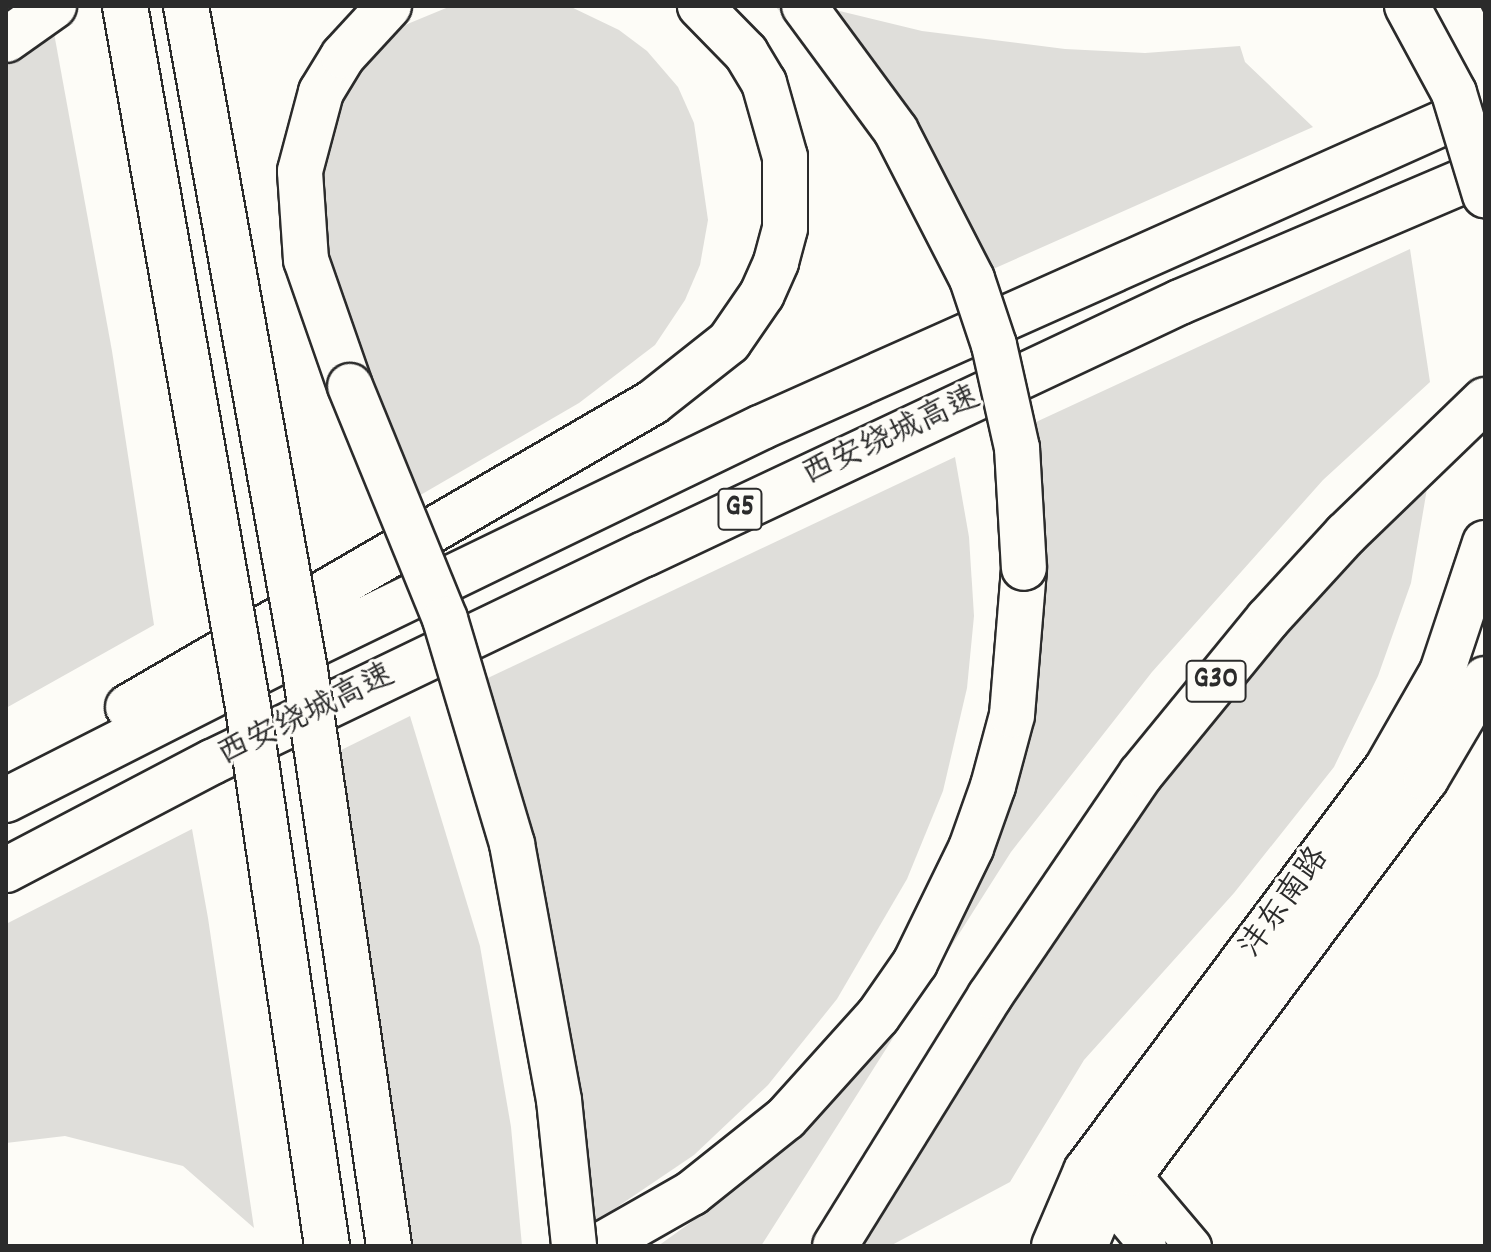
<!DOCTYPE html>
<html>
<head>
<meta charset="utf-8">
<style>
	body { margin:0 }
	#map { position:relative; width:1491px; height:1252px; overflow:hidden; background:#fdfcf7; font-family:Dekko,"LXGW WenKai TC",sans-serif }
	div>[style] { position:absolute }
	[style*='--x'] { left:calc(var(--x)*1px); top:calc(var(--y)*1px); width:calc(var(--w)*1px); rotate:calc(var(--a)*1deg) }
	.green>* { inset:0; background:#dfdeda }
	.roads { filter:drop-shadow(2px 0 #2b2b2b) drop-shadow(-2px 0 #2b2b2b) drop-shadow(0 2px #2b2b2b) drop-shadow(0 -2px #2b2b2b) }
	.secondary>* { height:36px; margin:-18px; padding:0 18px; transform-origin:18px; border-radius:18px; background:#fdfcf7 }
	.highway>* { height:44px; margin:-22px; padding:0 22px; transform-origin:22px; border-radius:22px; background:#fdfcf7 }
	.bridges { filter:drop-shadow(2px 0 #2b2b2b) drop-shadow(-2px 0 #2b2b2b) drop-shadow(0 2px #2b2b2b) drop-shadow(0 -2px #2b2b2b) }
	.highway-bridge>* { height:44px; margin:-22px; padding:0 22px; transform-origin:22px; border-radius:22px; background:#fdfcf7 }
	span { translate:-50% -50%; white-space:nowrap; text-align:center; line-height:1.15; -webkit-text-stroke:6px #fdfcf7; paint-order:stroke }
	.shield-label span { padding:2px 6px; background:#fdfcf7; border:2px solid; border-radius:6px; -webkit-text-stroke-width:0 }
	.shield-label { font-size:30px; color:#2b2b2b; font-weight:700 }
	.street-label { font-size:32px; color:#2b2b2b }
	.frame { position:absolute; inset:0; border:8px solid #2b2b2b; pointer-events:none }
</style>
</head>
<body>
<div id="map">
	<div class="green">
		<i style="clip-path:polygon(451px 6px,569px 6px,619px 30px,647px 51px,678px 87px,694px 123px,708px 220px,700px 265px,685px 300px,655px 345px,579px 403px,417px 497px,308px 315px,318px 118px,371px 55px,405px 25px)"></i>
		<i style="clip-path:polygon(775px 6px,819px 6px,922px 31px,1065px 49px,1145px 53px,1240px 46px,1245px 62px,1313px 127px,957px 285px,899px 168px,828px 68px)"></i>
		<i style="clip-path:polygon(54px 33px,112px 351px,154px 625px,6px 708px,6px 64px)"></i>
		<i style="clip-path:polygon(1410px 249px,1430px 382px,1323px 480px,1152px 672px,1011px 852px,761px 1246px,658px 1246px,729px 1195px,807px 1121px,993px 808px,1008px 435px)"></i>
		<i style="clip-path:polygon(955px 457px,969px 537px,974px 616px,967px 688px,943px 791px,907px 879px,837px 999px,768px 1085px,694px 1155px,592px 1224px,452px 695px)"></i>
		<i style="clip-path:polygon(1430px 471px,1411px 583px,1378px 676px,1334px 767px,1234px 893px,1084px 1060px,1010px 1182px,890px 1246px,856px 1246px,901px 1157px,1185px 736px)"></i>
		<i style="clip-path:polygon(410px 716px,480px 946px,511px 1127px,522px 1246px,401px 1246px,323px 759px)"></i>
		<i style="clip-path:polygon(192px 829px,208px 918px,254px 1228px,183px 1166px,65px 1136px,6px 1143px,6px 924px)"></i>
	</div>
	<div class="roads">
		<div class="secondary">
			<i style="--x:1114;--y:1153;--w:122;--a:49.7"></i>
			<i style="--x:1092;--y:1179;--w:87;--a:50.1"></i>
		</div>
		<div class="highway">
			<i style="--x:1455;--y:6;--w:65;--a:62.7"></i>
			<i style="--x:6;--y:40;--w:59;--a:-35.3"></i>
			<i style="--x:350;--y:386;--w:133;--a:-109.2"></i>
			<i style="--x:306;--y:260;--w:89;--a:-93.9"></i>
			<i style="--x:300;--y:171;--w:82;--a:-75.1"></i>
			<i style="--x:321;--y:92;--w:42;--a:-58.6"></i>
			<i style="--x:343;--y:56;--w:68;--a:-47.4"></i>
			<i style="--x:128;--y:707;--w:607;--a:-30.15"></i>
			<i style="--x:653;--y:402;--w:97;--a:-38.3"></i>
			<i style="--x:729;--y:342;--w:58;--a:-55.5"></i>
			<i style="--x:762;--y:294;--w:35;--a:-66"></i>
			<i style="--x:776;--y:262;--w:35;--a:-75"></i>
			<i style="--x:785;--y:228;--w:71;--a:-90"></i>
			<i style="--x:785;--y:157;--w:77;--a:-105.8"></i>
			<i style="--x:764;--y:83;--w:35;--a:-121"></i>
			<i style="--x:746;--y:53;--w:66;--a:-134.4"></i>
			<i style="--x:6;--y:800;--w:330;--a:-26.9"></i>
			<i style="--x:300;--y:651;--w:513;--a:-25.87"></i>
			<i style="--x:762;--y:427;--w:792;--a:-24.07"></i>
			<i style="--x:6;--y:870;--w:233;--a:-27.7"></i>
			<i style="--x:212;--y:762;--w:480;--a:-25.7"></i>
			<i style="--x:645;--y:554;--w:591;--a:-25.22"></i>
			<i style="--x:1180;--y:302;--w:332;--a:-23.1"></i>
			<i style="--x:599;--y:1246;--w:107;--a:-29.7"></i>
			<i style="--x:692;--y:1193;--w:120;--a:-38.6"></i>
			<i style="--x:786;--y:1118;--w:137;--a:-48"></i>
			<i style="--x:878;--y:1016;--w:65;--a:-55.1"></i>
			<i style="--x:915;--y:963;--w:128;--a:-64"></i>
			<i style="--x:971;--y:848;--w:66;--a:-70.5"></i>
			<i style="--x:993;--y:786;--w:73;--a:-75"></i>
			<i style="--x:1012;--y:715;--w:147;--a:-85.3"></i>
			<i style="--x:835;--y:1246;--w:294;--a:-58.2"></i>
			<i style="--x:990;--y:996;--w:268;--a:-55.8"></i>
			<i style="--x:1141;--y:774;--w:200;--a:-50.7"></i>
			<i style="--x:1268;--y:619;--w:115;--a:-47.5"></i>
			<i style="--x:1346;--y:534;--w:193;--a:-44"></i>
			<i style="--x:1054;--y:1246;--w:82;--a:-66.9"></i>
			<i style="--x:1086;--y:1171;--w:503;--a:-53.24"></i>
			<i style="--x:1387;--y:768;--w:111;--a:-60.2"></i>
			<i style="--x:1442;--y:672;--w:136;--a:-71.6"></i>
			<i style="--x:1085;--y:1246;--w:54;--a:-67.2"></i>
			<i style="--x:1106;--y:1196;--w:35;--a:-41"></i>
			<i style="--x:1132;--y:1173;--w:492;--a:-53.3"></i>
			<i style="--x:1426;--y:779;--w:116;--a:-59.5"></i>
		</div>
	</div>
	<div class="bridges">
		<div class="highway-bridge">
			<i style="--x:125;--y:6;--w:712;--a:80.05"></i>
			<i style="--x:248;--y:707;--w:545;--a:81.66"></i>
			<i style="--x:186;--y:6;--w:675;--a:79.84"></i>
			<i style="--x:305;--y:670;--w:582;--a:81.7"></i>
			<i style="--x:804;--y:6;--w:155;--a:53.6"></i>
			<i style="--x:896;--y:131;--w:166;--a:62.8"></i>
			<i style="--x:972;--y:279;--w:70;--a:71.6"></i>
			<i style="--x:994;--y:345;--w:106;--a:77.4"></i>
			<i style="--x:1017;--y:448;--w:120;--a:86.7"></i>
			<i style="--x:1407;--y:6;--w:99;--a:61.6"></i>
			<i style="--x:1454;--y:93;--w:107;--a:73.1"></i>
			<i style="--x:350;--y:386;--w:252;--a:67.8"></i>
			<i style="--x:445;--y:619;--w:235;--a:73.4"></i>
			<i style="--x:512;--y:844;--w:260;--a:79.6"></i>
			<i style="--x:559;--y:1100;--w:147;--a:84.1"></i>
		</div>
	</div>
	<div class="shield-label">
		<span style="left:740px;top:509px">G5</span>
		<span style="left:1216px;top:681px">G30</span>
	</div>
	<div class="street-label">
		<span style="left:892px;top:438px;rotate:-25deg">西安绕城高速</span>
		<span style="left:307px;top:717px;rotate:-26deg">西安绕城高速</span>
		<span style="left:1286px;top:904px;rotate:-54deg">沣东南路</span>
	</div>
	<div class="frame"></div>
</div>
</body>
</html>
